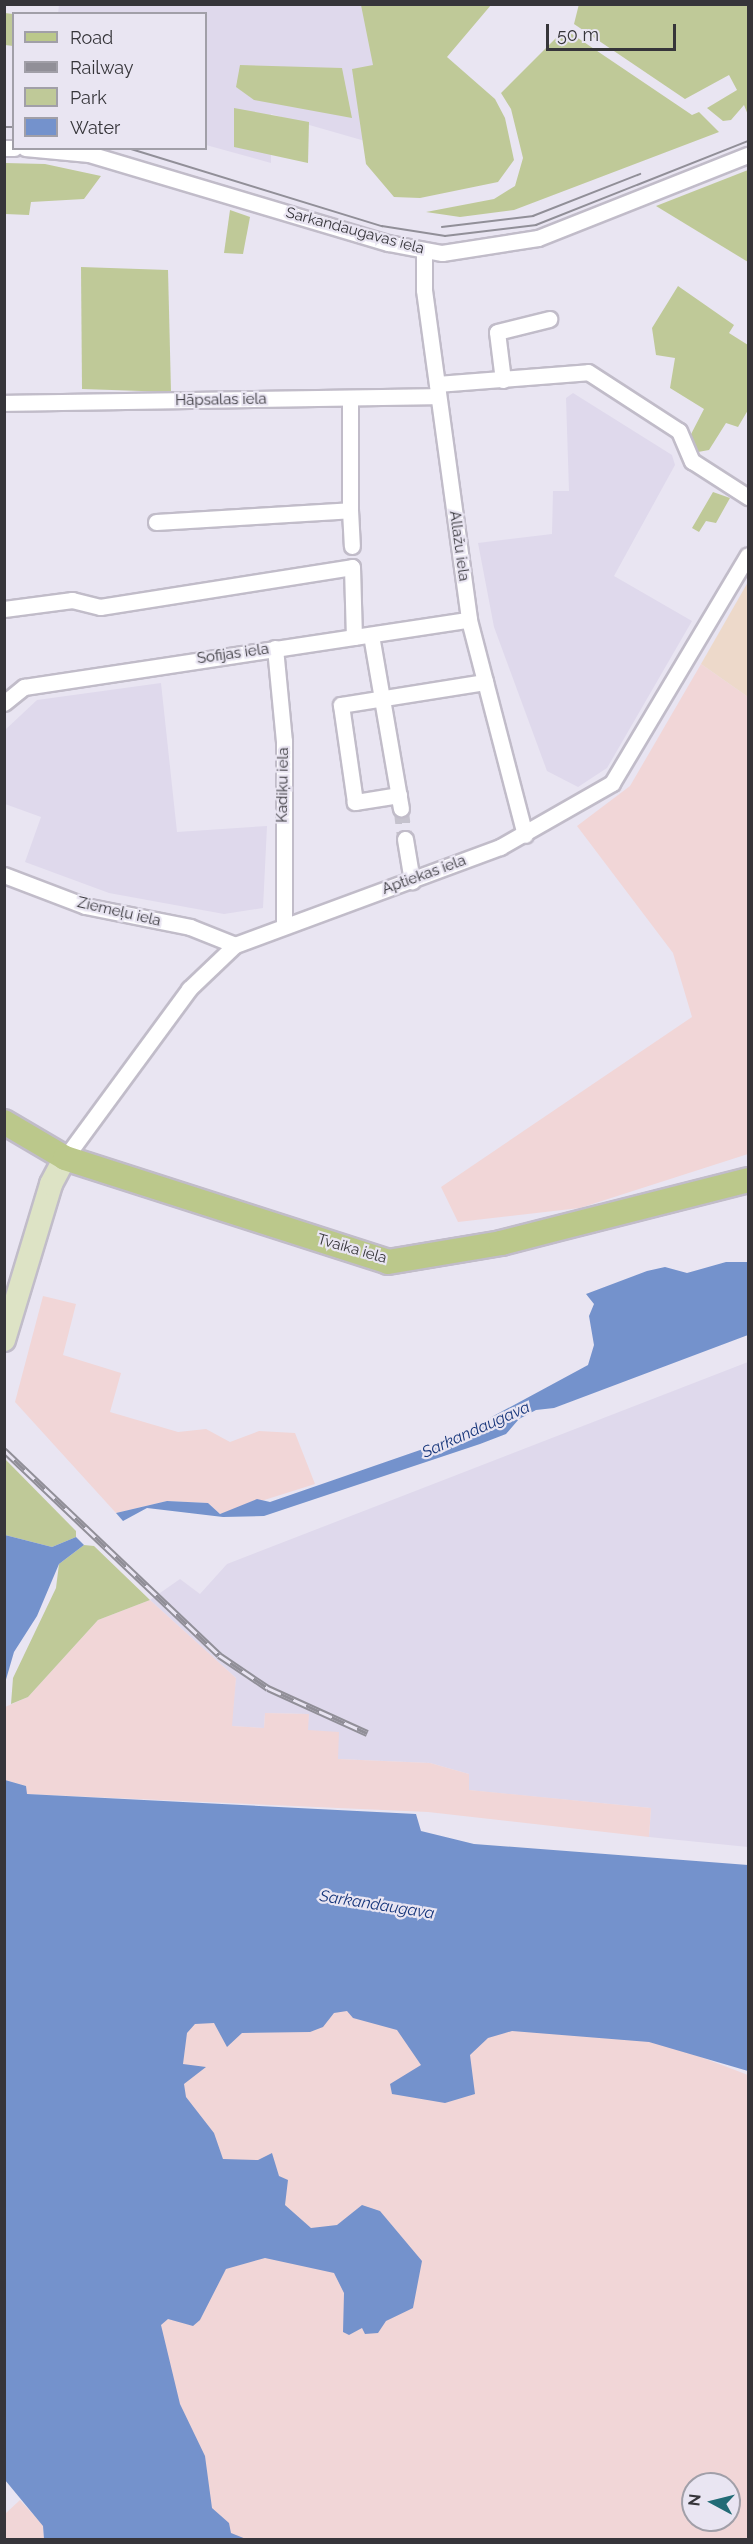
<!DOCTYPE html>
<html>
<head>
<meta charset="utf-8">
<style>
	body { margin:0 }
	#map { position:relative; width:753px; height:2544px; overflow:hidden; background:#e9e5f2; font-family:Raleway,sans-serif }
	div>[style] { position:absolute }
	[style*='--x'] { left:calc(var(--x)*1px); top:calc(var(--y)*1px); width:calc(var(--w)*1px); rotate:calc(var(--a)*1deg) }
	.built>* { inset:0; background:#dfd9ec }
	.industrial>* { inset:0; background:#f1d6d7 }
	.medical>* { inset:0; background:#edd9ca }
	.green>* { inset:0; background:#bfc998 }
	.water>* { inset:0; background:#7492cc }
	.street-tunnel>* { height:15px; margin-top:-7.5px; transform-origin:0; background:repeating-linear-gradient(90deg,#c5c2cd 0 15px,transparent 0 23px) }
	.roads { filter:drop-shadow(2px 0 #c1bcc9) drop-shadow(-2px 0 #c1bcc9) drop-shadow(0 2px #c1bcc9) drop-shadow(0 -2px #c1bcc9) }
	.street>* { height:15px; margin:-7.5px; padding:0 7.5px; transform-origin:7.5px; border-radius:7.5px; background:#fff }
	.secondary>* { height:22px; margin:-11px; padding:0 11px; transform-origin:11px; border-radius:11px; background:#dde3c5 }
	.primary>* { height:24px; margin:-12px; padding:0 12px; transform-origin:12px; border-radius:12px; background:#bbc88b }
	.tram>* { height:1.5px; margin:-0.75px; padding:0 0.75px; transform-origin:0.75px; border-radius:0.75px; background:#918f98 }
	.rail>* { height:7px; margin-top:-3.5px; transform-origin:0; background:repeating-linear-gradient(90deg,#e9e5f2 0 14px,#918f98 0 28px); box-sizing:border-box; border-block:2px solid #918f98 }
	span { translate:-50% -50%; white-space:nowrap; text-align:center; line-height:1.15; -webkit-text-stroke:4.5px #e9e5f2; paint-order:stroke }
	.street-label { font-size:15px; color:#36353a }
	.water-label { font-size:16px; color:#16357a; font-style:italic }
	.frame { position:absolute; inset:0; border:6px solid #36353a; pointer-events:none }
	.legend { position:absolute; left:12px; top:12px; width:195px; height:138px; box-sizing:border-box; background:#e9e5f2; border:2px solid #a19fa8; margin:0; padding:8px 10px; list-style:none; font-size:18px; color:#36353a }
	.legend li { display:flex; align-items:center; gap:12px; height:30px }
	.legend b { width:30px; border:2px solid #a19fa8 }
	.north { position:absolute; left:681px; top:2472px; width:60px; height:60px; box-sizing:border-box; background:#e9e5f2; border:2px solid #a19fa8; border-radius:50%; rotate:277deg; font-size:16px; font-weight:700; line-height:24px; text-align:center; color:#36353a }
	.north::after { content:''; display:block; margin:auto; width:21px; height:27px; background:#226b76; clip-path:polygon(50% 0,100% 100%,50% 72%,0 100%) }
	.scale { position:absolute; left:546px; top:24px; width:130px; height:27px; box-sizing:border-box; border:3px solid #36353a; border-top:0; padding-left:8px; font-size:18px; line-height:21px; white-space:nowrap; color:#36353a; -webkit-text-stroke:4px #e9e5f2; paint-order:stroke }
</style>
</head>
<body>
<div id="map">
	<div class="built">
		<i style="clip-path:polygon(59px 4px,389px 5px,372px 143px,271px 114px,271px 163px,206px 145px,206px 14px,58px 14px)"></i>
		<i style="clip-path:polygon(573px 393px,672px 455px,675px 465px,614px 576px,692px 621px,607px 768px,578px 787px,547px 771px,494px 627px,478px 543px,552px 534px,553px 491px,569px 491px,566px 398px)"></i>
		<i style="clip-path:polygon(161px 683px,177px 832px,267px 826px,263px 908px,224px 914px,109px 893px,25px 862px,41px 817px,5px 804px,5px 730px,37px 700px)"></i>
		<i style="clip-path:polygon(748px 1362px,748px 1847px,649px 1837px,651px 1808px,468px 1790px,469px 1774px,430px 1763px,338px 1759px,307px 1730px,309px 1714px,265px 1713px,264px 1728px,231px 1726px,236px 1678px,150px 1600px,180px 1579px,200px 1594px,227px 1564px)"></i>
	</div>
	<div class="industrial">
		<i style="clip-path:polygon(701px 664px,748px 697px,748px 1154px,580px 1208px,458px 1222px,441px 1187px,692px 1017px,673px 953px,577px 826px,630px 786px)"></i>
		<i style="clip-path:polygon(43px 1296px,76px 1304px,63px 1355px,121px 1373px,110px 1412px,178px 1432px,206px 1429px,230px 1442px,259px 1431px,295px 1433px,315px 1484px,220px 1514px,208px 1503px,167px 1501px,116px 1513px,15px 1402px)"></i>
		<i style="clip-path:polygon(150px 1600px,236px 1678px,232px 1726px,264px 1728px,265px 1713px,309px 1714px,308px 1730px,339px 1732px,338px 1759px,430px 1763px,469px 1774px,469px 1790px,651px 1808px,649px 1837px,428px 1812px,26px 1794px,26px 1786px,5px 1780px,5px 1707px,28px 1697px,98px 1620px)"></i>
		<i style="clip-path:polygon(evenodd,219px 2000px,578px 2010px,748px 2075px,748px 2539px,230px 2539px,196px 2513px,147px 2319px,182px 2128px,173px 2025px,219px 2000px,693px 2484px,729px 2484px,729px 2520px,693px 2520px,693px 2484px)"></i>
		<i style="clip-path:polygon(20px 2500px,43px 2525px,44px 2539px,5px 2540px,5px 2514px)"></i>
	</div>
	<div class="medical">
		<i style="clip-path:polygon(748px 582px,748px 697px,701px 664px)"></i>
	</div>
	<div class="green">
		<i style="clip-path:polygon(579px 4px,748px 5px,748px 115px,744px 105px,731px 120px,723px 121px,707px 108px,737px 90px,729px 75px,685px 99px,574px 24px)"></i>
		<i style="clip-path:polygon(361px 5px,491px 5px,447px 57px,495px 99px,505px 118px,514px 160px,498px 182px,420px 198px,394px 197px,366px 164px,352px 69px,373px 65px)"></i>
		<i style="clip-path:polygon(5px 13px,13px 14px,13px 46px,5px 45px)"></i>
		<i style="clip-path:polygon(569px 32px,692px 115px,699px 112px,719px 132px,514px 210px,460px 217px,426px 212px,494px 199px,515px 186px,523px 158px,511px 109px,501px 93px,559px 35px)"></i>
		<i style="clip-path:polygon(240px 65px,342px 68px,352px 118px,254px 100px,236px 87px)"></i>
		<i style="clip-path:polygon(234px 108px,309px 122px,308px 163px,234px 147px)"></i>
		<i style="clip-path:polygon(5px 163px,45px 164px,101px 176px,84px 199px,31px 202px,29px 215px,5px 214px)"></i>
		<i style="clip-path:polygon(748px 170px,748px 262px,656px 206px)"></i>
		<i style="clip-path:polygon(230px 210px,250px 217px,243px 254px,224px 253px)"></i>
		<i style="clip-path:polygon(81px 267px,168px 270px,171px 392px,82px 389px)"></i>
		<i style="clip-path:polygon(678px 286px,734px 325px,729px 333px,748px 345px,748px 410px,738px 427px,726px 423px,709px 450px,698px 452px,688px 440px,704px 409px,670px 388px,675px 358px,656px 355px,652px 328px)"></i>
		<i style="clip-path:polygon(713px 492px,730px 498px,716px 523px,706px 521px,699px 532px,692px 528px)"></i>
		<i style="clip-path:polygon(4px 1458px,76px 1531px,76px 1537px,52px 1547px,5px 1535px)"></i>
		<i style="clip-path:polygon(84px 1545px,94px 1546px,150px 1600px,98px 1620px,28px 1697px,11px 1704px,13px 1678px,56px 1588px,59px 1564px)"></i>
	</div>
	<div class="water">
		<i style="clip-path:polygon(726px 1262px,748px 1262px,748px 1335px,554px 1408px,536px 1410px,519px 1419px,506px 1434px,480px 1444px,264px 1516px,223px 1517px,147px 1508px,123px 1521px,116px 1513px,167px 1501px,208px 1503px,220px 1514px,257px 1499px,270px 1502px,449px 1440px,588px 1365px,594px 1345px,589px 1316px,594px 1304px,586px 1294px,647px 1271px,665px 1267px,687px 1273px)"></i>
		<i style="clip-path:polygon(5px 1535px,52px 1547px,76px 1537px,84px 1545px,59px 1564px,37px 1616px,14px 1652px,5px 1683px)"></i>
		<i style="clip-path:polygon(5px 1780px,26px 1786px,27px 1794px,416px 1814px,421px 1831px,474px 1844px,748px 1865px,748px 2071px,649px 2042px,512px 2031px,488px 2038px,470px 2055px,475px 2094px,445px 2103px,392px 2094px,390px 2084px,421px 2065px,397px 2030px,353px 2018px,347px 2011px,334px 2013px,323px 2027px,310px 2032px,242px 2033px,227px 2047px,214px 2023px,195px 2024px,187px 2033px,183px 2064px,206px 2067px,184px 2084px,186px 2097px,214px 2133px,223px 2159px,258px 2160px,272px 2153px,279px 2176px,288px 2180px,285px 2205px,311px 2228px,337px 2225px,362px 2205px,380px 2211px,422px 2261px,413px 2308px,386px 2321px,378px 2333px,365px 2334px,362px 2328px,349px 2335px,343px 2332px,344px 2293px,334px 2273px,265px 2258px,226px 2269px,200px 2320px,193px 2326px,168px 2319px,161px 2325px,180px 2404px,205px 2456px,212px 2508px,229px 2523px,231px 2533px,246px 2539px,44px 2539px,43px 2526px,5px 2480px)"></i>
	</div>
	<div class="street-tunnel">
		<i style="--x:401;--y:808;--w:31;--a:83"></i>
	</div>
	<div class="roads">
		<div class="street">
			<i style="--x:4;--y:148;--w:10;--a:0"></i>
			<i style="--x:25;--y:148;--w:64;--a:5.4"></i>
			<i style="--x:89;--y:154;--w:312;--a:16.6"></i>
			<i style="--x:388;--y:243;--w:55;--a:10.5"></i>
			<i style="--x:442;--y:253;--w:97;--a:-8.9"></i>
			<i style="--x:538;--y:238;--w:226;--a:-21.6"></i>
			<i style="--x:424;--y:252;--w:38;--a:90"></i>
			<i style="--x:424;--y:290;--w:333;--a:82.2"></i>
			<i style="--x:469;--y:620;--w:222;--a:75.4"></i>
			<i style="--x:503;--y:380;--w:48;--a:-97.1"></i>
			<i style="--x:497;--y:332;--w:54;--a:-14"></i>
			<i style="--x:437;--y:384;--w:151;--a:-4.5"></i>
			<i style="--x:588;--y:372;--w:108;--a:33"></i>
			<i style="--x:679;--y:431;--w:33;--a:67"></i>
			<i style="--x:692;--y:461;--w:67;--a:32.7"></i>
			<i style="--x:4;--y:403;--w:434;--a:-0.9"></i>
			<i style="--x:350;--y:510;--w:36;--a:87"></i>
			<i style="--x:156;--y:522;--w:194;--a:-3.5"></i>
			<i style="--x:350;--y:510;--w:112;--a:-90"></i>
			<i style="--x:4;--y:609;--w:69;--a:-7.5"></i>
			<i style="--x:72;--y:600;--w:29;--a:14"></i>
			<i style="--x:100;--y:607;--w:255;--a:-9"></i>
			<i style="--x:352;--y:567;--w:70;--a:88.4"></i>
			<i style="--x:371;--y:635;--w:176;--a:80.2"></i>
			<i style="--x:275;--y:648;--w:93;--a:84.5"></i>
			<i style="--x:284;--y:741;--w:182;--a:90"></i>
			<i style="--x:4;--y:703;--w:26;--a:-39"></i>
			<i style="--x:24;--y:687;--w:450;--a:-8.6"></i>
			<i style="--x:399;--y:795;--w:45;--a:171"></i>
			<i style="--x:355;--y:802;--w:98;--a:-98.2"></i>
			<i style="--x:341;--y:705;--w:146;--a:-9.1"></i>
			<i style="--x:405;--y:839;--w:43;--a:80.5"></i>
			<i style="--x:4;--y:875;--w:87;--a:20.9"></i>
			<i style="--x:85;--y:906;--w:107;--a:11.3"></i>
			<i style="--x:190;--y:927;--w:48;--a:21.8"></i>
			<i style="--x:65;--y:1158;--w:210;--a:-53.7"></i>
			<i style="--x:189;--y:989;--w:64;--a:-43.7"></i>
			<i style="--x:235;--y:945;--w:283;--a:-20.3"></i>
			<i style="--x:500;--y:847;--w:129;--a:-29.7"></i>
			<i style="--x:612;--y:783;--w:265;--a:-59.2"></i>
		</div>
		<div class="secondary">
			<i style="--x:4;--y:1340;--w:163;--a:-73.2"></i>
			<i style="--x:51;--y:1184;--w:30;--a:-62"></i>
		</div>
		<div class="primary">
			<i style="--x:4;--y:1122;--w:71;--a:30.5"></i>
			<i style="--x:65;--y:1158;--w:339;--a:17.8"></i>
			<i style="--x:388;--y:1262;--w:115;--a:-9.5"></i>
			<i style="--x:501;--y:1243;--w:255;--a:-14.3"></i>
		</div>
	</div>
	<div class="tram">
		<i style="--x:4;--y:127;--w:10;--a:0"></i>
		<i style="--x:128;--y:148;--w:266;--a:17.1"></i>
		<i style="--x:382;--y:226;--w:64;--a:9"></i>
		<i style="--x:445;--y:236;--w:92;--a:-6.9"></i>
		<i style="--x:536;--y:225;--w:228;--a:-21.6"></i>
		<i style="--x:442;--y:227;--w:92;--a:-6.9"></i>
		<i style="--x:533;--y:216;--w:115;--a:-21.4"></i>
	</div>
	<div class="rail">
		<i style="--x:4;--y:1450;--w:297;--a:43.6"></i>
		<i style="--x:219;--y:1655;--w:59;--a:34"></i>
		<i style="--x:268;--y:1688;--w:109;--a:24.4"></i>
	</div>
	<div class="street-label">
		<span style="left:355px;top:231px;rotate:15deg">Sarkandaugavas iela</span>
		<span style="left:221px;top:400px;rotate:-1deg">Hāpsalas iela</span>
		<span style="left:459px;top:546px;rotate:82deg">Allažu iela</span>
		<span style="left:233px;top:654px;rotate:-8deg">Sofijas iela</span>
		<span style="left:283px;top:785px;rotate:-89deg">Kadiķu iela</span>
		<span style="left:424px;top:875px;rotate:-20deg">Aptiekas iela</span>
		<span style="left:119px;top:912px;rotate:13deg">Ziemeļu iela</span>
		<span style="left:352px;top:1249px;rotate:16deg">Tvaika iela</span>
	</div>
	<div class="water-label">
		<span style="left:476px;top:1430px;rotate:-24deg">Sarkandaugava</span>
		<span style="left:377px;top:1905px;rotate:9deg">Sarkandaugava</span>
	</div>
	<div class="frame"></div>
	<ul class="legend">
	<li><b style="height:8px;background:#bbc88b"></b>Road</li>
	<li><b style="height:8px;background:#918f98"></b>Railway</li>
	<li><b style="height:16px;background:#bfc998"></b>Park</li>
	<li><b style="height:16px;background:#7492cc"></b>Water</li>
	</ul>
	<div class="north">N</div>
	<div class="scale">50 m</div>
</div>
</body>
</html>
